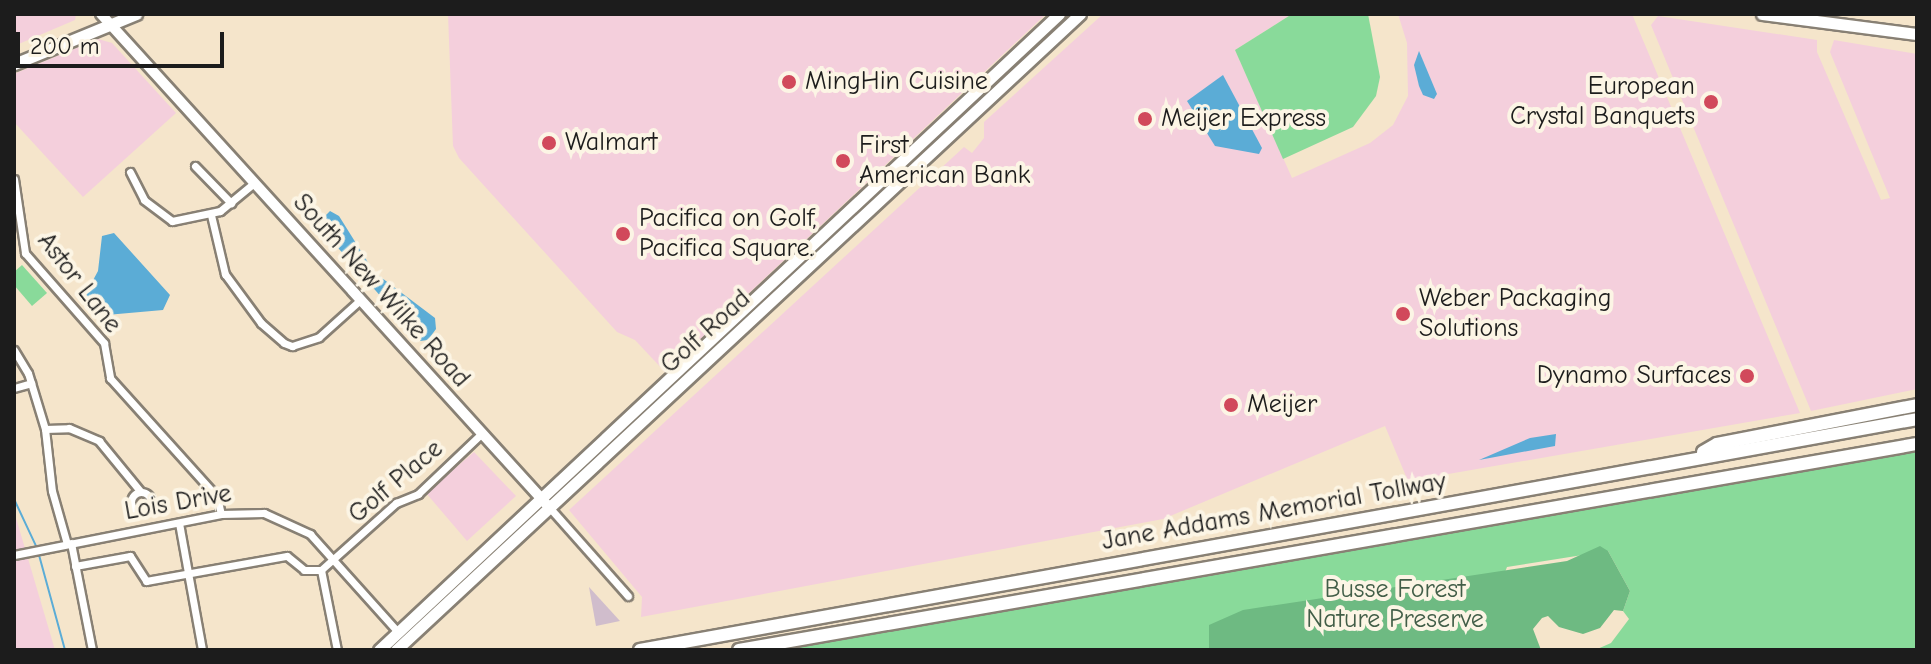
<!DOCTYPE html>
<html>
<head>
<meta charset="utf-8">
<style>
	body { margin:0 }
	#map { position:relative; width:1931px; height:664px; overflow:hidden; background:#f5e5cb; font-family:"Comic Neue",sans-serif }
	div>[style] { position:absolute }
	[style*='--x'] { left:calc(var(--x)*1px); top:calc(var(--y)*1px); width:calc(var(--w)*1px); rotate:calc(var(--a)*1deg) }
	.built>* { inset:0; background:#f4cfdc }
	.industrial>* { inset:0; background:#d0bdcc }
	.green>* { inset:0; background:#89da9a }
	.forest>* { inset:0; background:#6eba82 }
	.water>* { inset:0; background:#5bacd6 }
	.stream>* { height:2px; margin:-1px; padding:0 1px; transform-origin:1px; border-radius:1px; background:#5bacd6 }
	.roads { filter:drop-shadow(2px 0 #888074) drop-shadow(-2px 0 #888074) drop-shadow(0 2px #888074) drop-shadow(0 -2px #888074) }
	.street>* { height:7px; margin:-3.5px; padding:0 3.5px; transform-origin:3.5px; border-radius:3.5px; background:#fff }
	.street>.ring { margin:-3.5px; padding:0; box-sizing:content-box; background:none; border:7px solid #fff; border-radius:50% }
	.secondary>* { height:10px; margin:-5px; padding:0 5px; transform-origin:5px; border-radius:5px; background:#fff }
	.primary>* { height:11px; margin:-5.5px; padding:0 5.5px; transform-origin:5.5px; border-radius:5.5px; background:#fff }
	.highway>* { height:12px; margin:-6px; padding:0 6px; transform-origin:6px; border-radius:6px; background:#fff }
	.dots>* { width:22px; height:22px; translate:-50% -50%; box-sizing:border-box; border:4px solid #fcf5e5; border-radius:50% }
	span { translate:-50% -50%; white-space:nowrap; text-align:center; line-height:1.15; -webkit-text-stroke:8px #fcf5e5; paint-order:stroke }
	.poi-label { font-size:26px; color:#1c1c1c }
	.left { translate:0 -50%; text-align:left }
	.right { translate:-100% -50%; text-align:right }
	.street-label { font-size:26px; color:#1c1c1c }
	.park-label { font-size:26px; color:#425e48 }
	.frame { position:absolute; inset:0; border:16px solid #1c1c1c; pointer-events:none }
	.scale { position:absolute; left:16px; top:32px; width:208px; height:36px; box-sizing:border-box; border:4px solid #1c1c1c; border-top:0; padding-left:10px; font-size:24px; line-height:28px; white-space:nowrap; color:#1c1c1c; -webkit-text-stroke:6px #fcf5e5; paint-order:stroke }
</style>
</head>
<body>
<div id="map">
	<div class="built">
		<i style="clip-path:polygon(14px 14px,76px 14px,75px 20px,14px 46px)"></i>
		<i style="clip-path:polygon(448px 14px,1046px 14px,665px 372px,635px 340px,617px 332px,459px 158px,453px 146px)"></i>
		<i style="clip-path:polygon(1103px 14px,1292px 14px,1235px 50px,1292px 178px,1370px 143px,1393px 125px,1408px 96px,1407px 43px,1398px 14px,1632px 14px,1800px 413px,1408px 481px,1385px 426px,1163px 519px,641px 617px,642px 597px,569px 510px,964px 147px,972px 153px,984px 138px,984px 122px)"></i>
		<i style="clip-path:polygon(1658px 16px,1817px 40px,1817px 52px,1881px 200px,1890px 198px,1830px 52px,1834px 40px,1917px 54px,1917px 389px,1811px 411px,1651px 25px)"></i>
		<i style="clip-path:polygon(98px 39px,112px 43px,176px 113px,83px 197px,14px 122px,14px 74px)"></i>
		<i style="clip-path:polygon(474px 452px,516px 496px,467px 541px,426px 493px)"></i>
		<i style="clip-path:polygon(14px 515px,16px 518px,55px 650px,14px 650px)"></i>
	</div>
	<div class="industrial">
		<i style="clip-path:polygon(589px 587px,620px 621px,596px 626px)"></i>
	</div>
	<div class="green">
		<i style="clip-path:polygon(1292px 14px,1368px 14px,1380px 77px,1376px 96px,1353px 127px,1283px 159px,1235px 50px)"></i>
		<i style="clip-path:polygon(22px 265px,47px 293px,32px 306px,14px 285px,14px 272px)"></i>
		<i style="clip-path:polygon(1917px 444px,1917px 650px,1595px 650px,1611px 643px,1629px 619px,1623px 611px,1630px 591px,1608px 551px,1507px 567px,1475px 650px,739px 650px)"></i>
	</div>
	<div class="forest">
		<i style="clip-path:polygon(1600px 546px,1608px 551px,1630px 591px,1623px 611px,1614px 610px,1600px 628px,1583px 634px,1559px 627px,1548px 616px,1542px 618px,1533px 629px,1541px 650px,1209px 650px,1209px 625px,1243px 610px,1567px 561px)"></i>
	</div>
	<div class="water">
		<i style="clip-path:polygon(1419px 51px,1437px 94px,1434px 99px,1423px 95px,1419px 86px,1414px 65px)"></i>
		<i style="clip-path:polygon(1223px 75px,1262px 148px,1259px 154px,1215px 146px,1187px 101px)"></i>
		<i style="clip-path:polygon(330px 211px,339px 216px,374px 272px,435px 318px,436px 329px,428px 340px,420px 341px,317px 224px)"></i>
		<i style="clip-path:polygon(114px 233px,170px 295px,163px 310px,95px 316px,89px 310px,84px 297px,98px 271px,102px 236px)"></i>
		<i style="clip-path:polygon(1556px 434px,1555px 446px,1479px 460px,1530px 438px)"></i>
	</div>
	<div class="stream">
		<i style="--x:14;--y:499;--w:54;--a:64.9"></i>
		<i style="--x:39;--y:555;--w:98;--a:74.7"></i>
	</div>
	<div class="roads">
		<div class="street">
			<i style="--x:195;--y:166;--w:52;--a:45.8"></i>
			<i style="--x:130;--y:172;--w:31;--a:63"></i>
			<i style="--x:144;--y:200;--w:35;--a:37"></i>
			<i style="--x:172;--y:221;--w:49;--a:-11.8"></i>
			<i style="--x:220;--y:211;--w:44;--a:-39.5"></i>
			<i style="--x:14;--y:179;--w:75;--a:81.5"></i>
			<i style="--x:25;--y:253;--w:120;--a:48.7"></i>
			<i style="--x:104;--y:343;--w:36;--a:80"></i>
			<i style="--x:110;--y:378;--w:160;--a:48"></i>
			<i style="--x:217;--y:497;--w:17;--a:77"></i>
			<i style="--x:211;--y:215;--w:61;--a:76.7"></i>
			<i style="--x:225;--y:274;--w:61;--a:53.7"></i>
			<i style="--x:261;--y:323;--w:30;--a:41"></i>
			<i style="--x:284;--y:343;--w:9;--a:21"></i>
			<i style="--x:292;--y:346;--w:28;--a:-18"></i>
			<i style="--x:319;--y:337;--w:54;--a:-42"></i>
			<i style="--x:14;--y:350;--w:27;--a:59"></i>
			<i style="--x:28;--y:373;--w:59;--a:73.1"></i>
			<i style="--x:45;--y:429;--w:62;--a:83.6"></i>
			<i style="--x:52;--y:491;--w:55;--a:74.2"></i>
			<i style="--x:14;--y:388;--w:18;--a:-16"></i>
			<i style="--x:45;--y:429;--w:24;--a:-2"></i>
			<i style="--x:69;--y:428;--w:33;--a:23"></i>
			<i style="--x:99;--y:441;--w:65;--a:50.6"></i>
			<i class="ring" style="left:131px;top:492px;width:13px;height:13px"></i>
			<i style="--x:549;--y:507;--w:119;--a:48.4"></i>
			<i style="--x:179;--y:523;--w:129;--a:79.7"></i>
			<i style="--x:71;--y:543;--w:109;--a:78.9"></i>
			<i style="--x:14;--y:555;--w:211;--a:-11.2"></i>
			<i style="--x:221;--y:514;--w:43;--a:-1.3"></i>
			<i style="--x:264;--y:513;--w:51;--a:24.5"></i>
			<i style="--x:310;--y:534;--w:132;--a:48.1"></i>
			<i style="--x:75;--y:566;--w:56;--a:-10.3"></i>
			<i style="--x:130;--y:556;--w:30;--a:57"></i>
			<i style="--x:146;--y:581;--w:143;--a:-10.1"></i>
			<i style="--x:287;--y:556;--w:22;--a:39"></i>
			<i style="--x:304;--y:570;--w:17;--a:0"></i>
			<i style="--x:321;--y:570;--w:101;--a:-41.8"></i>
			<i style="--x:396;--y:503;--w:24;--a:-22"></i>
			<i style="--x:418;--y:494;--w:87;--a:-43.6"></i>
			<i style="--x:321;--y:570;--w:82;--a:78.7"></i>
		</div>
		<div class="secondary">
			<i style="--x:101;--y:14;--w:666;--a:47.74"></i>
		</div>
		<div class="primary">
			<i style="--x:1762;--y:14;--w:156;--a:7.4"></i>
			<i style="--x:14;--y:64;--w:132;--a:-22.3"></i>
			<i style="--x:379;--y:650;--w:931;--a:-43.09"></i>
			<i style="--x:396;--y:650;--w:934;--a:-42.92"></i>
		</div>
		<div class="highway">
			<i style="--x:1703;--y:452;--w:16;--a:-30"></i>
			<i style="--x:1717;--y:444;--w:204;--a:-11"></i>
			<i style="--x:640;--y:650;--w:1298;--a:-10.25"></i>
			<i style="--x:739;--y:650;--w:1196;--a:-9.92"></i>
		</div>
	</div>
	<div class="dots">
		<i style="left:789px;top:82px;background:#d1495b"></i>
		<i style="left:1711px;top:102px;background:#d1495b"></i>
		<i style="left:1145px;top:119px;background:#d1495b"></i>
		<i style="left:549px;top:143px;background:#d1495b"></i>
		<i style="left:843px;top:161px;background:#d1495b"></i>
		<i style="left:623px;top:234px;background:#d1495b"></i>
		<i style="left:1403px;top:314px;background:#d1495b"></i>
		<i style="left:1747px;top:376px;background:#d1495b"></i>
		<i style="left:1231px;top:405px;background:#d1495b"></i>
	</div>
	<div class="poi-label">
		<span class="left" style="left:805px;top:82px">MingHin Cuisine</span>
		<span class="right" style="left:1695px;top:102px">European<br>Crystal Banquets</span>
		<span class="left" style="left:1161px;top:119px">Meijer Express</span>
		<span class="left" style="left:565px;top:143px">Walmart</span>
		<span class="left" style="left:859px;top:161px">First<br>American Bank</span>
		<span class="left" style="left:639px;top:234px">Pacifica on Golf,<br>Pacifica Square.</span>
		<span class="left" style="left:1419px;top:314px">Weber Packaging<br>Solutions</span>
		<span class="right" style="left:1731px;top:376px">Dynamo Surfaces</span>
		<span class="left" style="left:1247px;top:405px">Meijer</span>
	</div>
	<div class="street-label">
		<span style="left:79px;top:283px;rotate:52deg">Astor Lane</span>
		<span style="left:381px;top:291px;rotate:48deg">South New Wilke Road</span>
		<span style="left:706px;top:332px;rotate:-42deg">Golf Road</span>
		<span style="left:396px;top:482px;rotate:-40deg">Golf Place</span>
		<span style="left:178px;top:503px;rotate:-10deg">Lois Drive</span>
		<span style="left:1274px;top:512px;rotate:-10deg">Jane Addams Memorial Tollway</span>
	</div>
	<div class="park-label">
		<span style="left:1395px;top:605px">Busse Forest<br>Nature Preserve</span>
	</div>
	<div class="frame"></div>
	<div class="scale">200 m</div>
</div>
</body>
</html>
